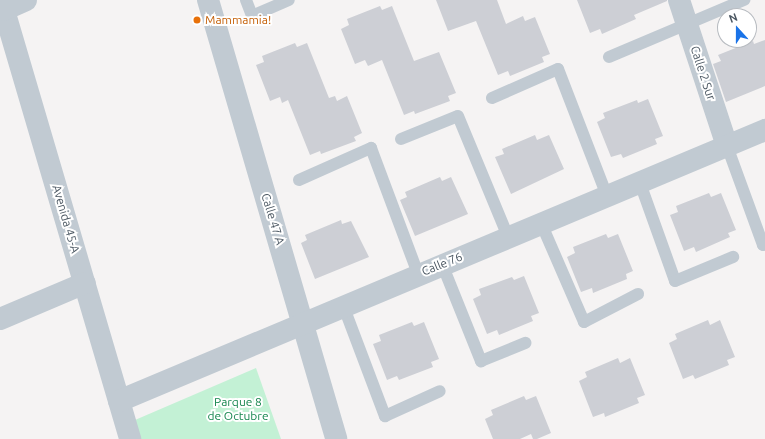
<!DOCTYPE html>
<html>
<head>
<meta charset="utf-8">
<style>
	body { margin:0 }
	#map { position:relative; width:765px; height:439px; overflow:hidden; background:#f5f3f3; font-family:Ubuntu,sans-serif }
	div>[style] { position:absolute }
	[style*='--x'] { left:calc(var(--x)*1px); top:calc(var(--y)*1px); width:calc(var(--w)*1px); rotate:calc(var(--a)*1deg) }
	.green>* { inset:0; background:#c3f1d5 }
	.building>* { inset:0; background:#cdcfd5 }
	.service>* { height:12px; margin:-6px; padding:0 6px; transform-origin:6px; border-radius:6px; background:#c1cad2 }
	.minor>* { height:22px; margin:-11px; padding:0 11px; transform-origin:11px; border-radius:11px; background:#c1cad2 }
	.dots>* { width:11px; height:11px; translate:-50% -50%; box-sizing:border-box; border:2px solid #fff; border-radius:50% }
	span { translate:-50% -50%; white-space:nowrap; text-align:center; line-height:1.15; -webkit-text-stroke:4px #fff; paint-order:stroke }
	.food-label { font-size:12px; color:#c56008 }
	.left { translate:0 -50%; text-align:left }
	.street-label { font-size:12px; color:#4a5661 }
	.park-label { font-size:12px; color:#17864f }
	.north { position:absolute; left:717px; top:8px; width:40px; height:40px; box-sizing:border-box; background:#fff; border:1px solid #b7bbc0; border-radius:50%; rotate:339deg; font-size:11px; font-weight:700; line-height:16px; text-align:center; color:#4a5661 }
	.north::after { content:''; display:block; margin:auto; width:14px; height:18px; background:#1a73e8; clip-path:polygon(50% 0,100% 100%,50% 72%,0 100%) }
</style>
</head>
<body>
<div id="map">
	<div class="green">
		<i style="clip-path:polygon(256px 368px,281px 439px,140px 439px,135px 420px)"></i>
	</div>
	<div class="building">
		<i style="clip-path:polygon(436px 0,497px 0,506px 24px,523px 16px,525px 21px,535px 17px,550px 54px,542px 57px,544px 62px,510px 76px,508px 71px,498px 75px,476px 21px,448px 31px)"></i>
		<i style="clip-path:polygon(577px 0,667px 0,667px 1px,634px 15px,636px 19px,602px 34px,600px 29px,590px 33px)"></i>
		<i style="clip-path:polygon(380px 6px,382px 10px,392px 6px,414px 61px,439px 52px,456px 93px,448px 96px,450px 101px,415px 114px,414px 111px,404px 115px,382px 60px,368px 66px,365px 60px,355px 64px,341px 29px,349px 25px,347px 19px)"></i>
		<i style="clip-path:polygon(765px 40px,765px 86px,726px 102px,713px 64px,721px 61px,718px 55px,753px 41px,754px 44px)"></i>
		<i style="clip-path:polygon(295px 43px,297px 47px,307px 43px,329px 98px,335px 96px,337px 101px,347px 96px,362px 133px,354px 137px,356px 141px,321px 154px,320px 151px,310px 155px,288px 100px,282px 103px,280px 97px,270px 101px,256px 65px,264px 62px,262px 56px)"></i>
		<i style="clip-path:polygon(648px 99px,663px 136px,655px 139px,657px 144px,623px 158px,621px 154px,611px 157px,597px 122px,605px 118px,603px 113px,637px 100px,638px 103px)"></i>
		<i style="clip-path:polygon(535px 135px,537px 140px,549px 135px,564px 169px,511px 194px,495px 157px,504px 154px,502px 149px)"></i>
		<i style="clip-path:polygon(440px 177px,442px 181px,451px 177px,468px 214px,415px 236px,400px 200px,407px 197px,405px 192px)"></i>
		<i style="clip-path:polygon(709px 193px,711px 197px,721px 193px,736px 230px,728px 233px,730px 237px,696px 252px,694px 247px,684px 251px,670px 215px,678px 212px,676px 206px)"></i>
		<i style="clip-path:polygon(341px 220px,342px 224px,351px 221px,369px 257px,315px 279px,301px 243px,307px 240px,305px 235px)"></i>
		<i style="clip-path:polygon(606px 234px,608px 238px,618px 234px,633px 271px,626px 274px,627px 279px,593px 293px,592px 288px,581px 292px,567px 257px,575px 253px,573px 247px)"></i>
		<i style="clip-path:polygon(524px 276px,539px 313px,531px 316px,533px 321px,499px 335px,497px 330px,487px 334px,473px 299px,481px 295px,479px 289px,512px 277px,514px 280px)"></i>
		<i style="clip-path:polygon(708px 320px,710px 325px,720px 320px,735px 357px,727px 360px,729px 365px,695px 379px,693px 375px,683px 379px,669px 343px,677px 339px,675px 334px)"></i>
		<i style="clip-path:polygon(412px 322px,414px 326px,424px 322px,439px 359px,431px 362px,433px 367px,399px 380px,397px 376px,387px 380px,373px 344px,381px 341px,379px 335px)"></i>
		<i style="clip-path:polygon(618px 358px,620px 363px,630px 358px,645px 395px,637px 398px,639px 403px,605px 417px,604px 413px,593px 417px,579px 381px,587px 377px,585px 372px)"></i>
		<i style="clip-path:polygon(524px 396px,526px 400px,536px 396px,551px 433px,537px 439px,533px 439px,531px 434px,520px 439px,493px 439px,485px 419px,493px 415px,491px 410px)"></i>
	</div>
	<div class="service">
		<i style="--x:246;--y:0;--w:17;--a:69"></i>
		<i style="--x:252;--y:16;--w:40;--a:-23.4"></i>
		<i style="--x:609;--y:57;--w:147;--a:-22.9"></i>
		<i style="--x:492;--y:98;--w:72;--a:-23.7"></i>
		<i style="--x:558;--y:69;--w:136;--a:68.9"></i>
		<i style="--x:401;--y:139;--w:61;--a:-22"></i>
		<i style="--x:458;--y:116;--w:131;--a:67.5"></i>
		<i style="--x:727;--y:146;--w:105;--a:70"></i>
		<i style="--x:763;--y:245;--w:2;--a:-27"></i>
		<i style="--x:299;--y:180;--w:79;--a:-24"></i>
		<i style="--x:371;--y:148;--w:134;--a:69.5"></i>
		<i style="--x:640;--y:183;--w:104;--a:70.3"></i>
		<i style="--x:675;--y:281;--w:63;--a:-22.5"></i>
		<i style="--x:541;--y:223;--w:108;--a:66.5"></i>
		<i style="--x:584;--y:322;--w:61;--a:-27.4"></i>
		<i style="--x:442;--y:264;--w:105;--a:68.1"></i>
		<i style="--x:481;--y:361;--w:48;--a:-22.2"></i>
		<i style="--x:343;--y:305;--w:119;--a:69.3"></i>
		<i style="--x:385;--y:416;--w:60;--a:-24.4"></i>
	</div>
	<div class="minor">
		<i style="--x:1;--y:0;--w:458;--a:73.6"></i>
		<i style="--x:208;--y:0;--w:457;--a:73.7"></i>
		<i style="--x:679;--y:0;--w:154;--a:71.8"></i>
		<i style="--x:4;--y:10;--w:24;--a:-24"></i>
		<i style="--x:0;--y:319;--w:92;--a:-23"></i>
		<i style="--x:119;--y:401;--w:701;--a:-22.76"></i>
	</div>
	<div class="dots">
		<i style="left:197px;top:20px;background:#e8710a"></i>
	</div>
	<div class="food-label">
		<span class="left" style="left:205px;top:20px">Mammamia!</span>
	</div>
	<div class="street-label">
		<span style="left:703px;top:73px;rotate:72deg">Calle 2 Sur</span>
		<span style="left:66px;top:219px;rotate:74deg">Avenida 45-A</span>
		<span style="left:273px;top:219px;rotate:73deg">Calle 47 A</span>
		<span style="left:442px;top:264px;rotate:-22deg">Calle 76</span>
	</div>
	<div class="park-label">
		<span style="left:238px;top:409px">Parque 8<br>de Octubre</span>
	</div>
	<div class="north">N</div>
</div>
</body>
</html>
